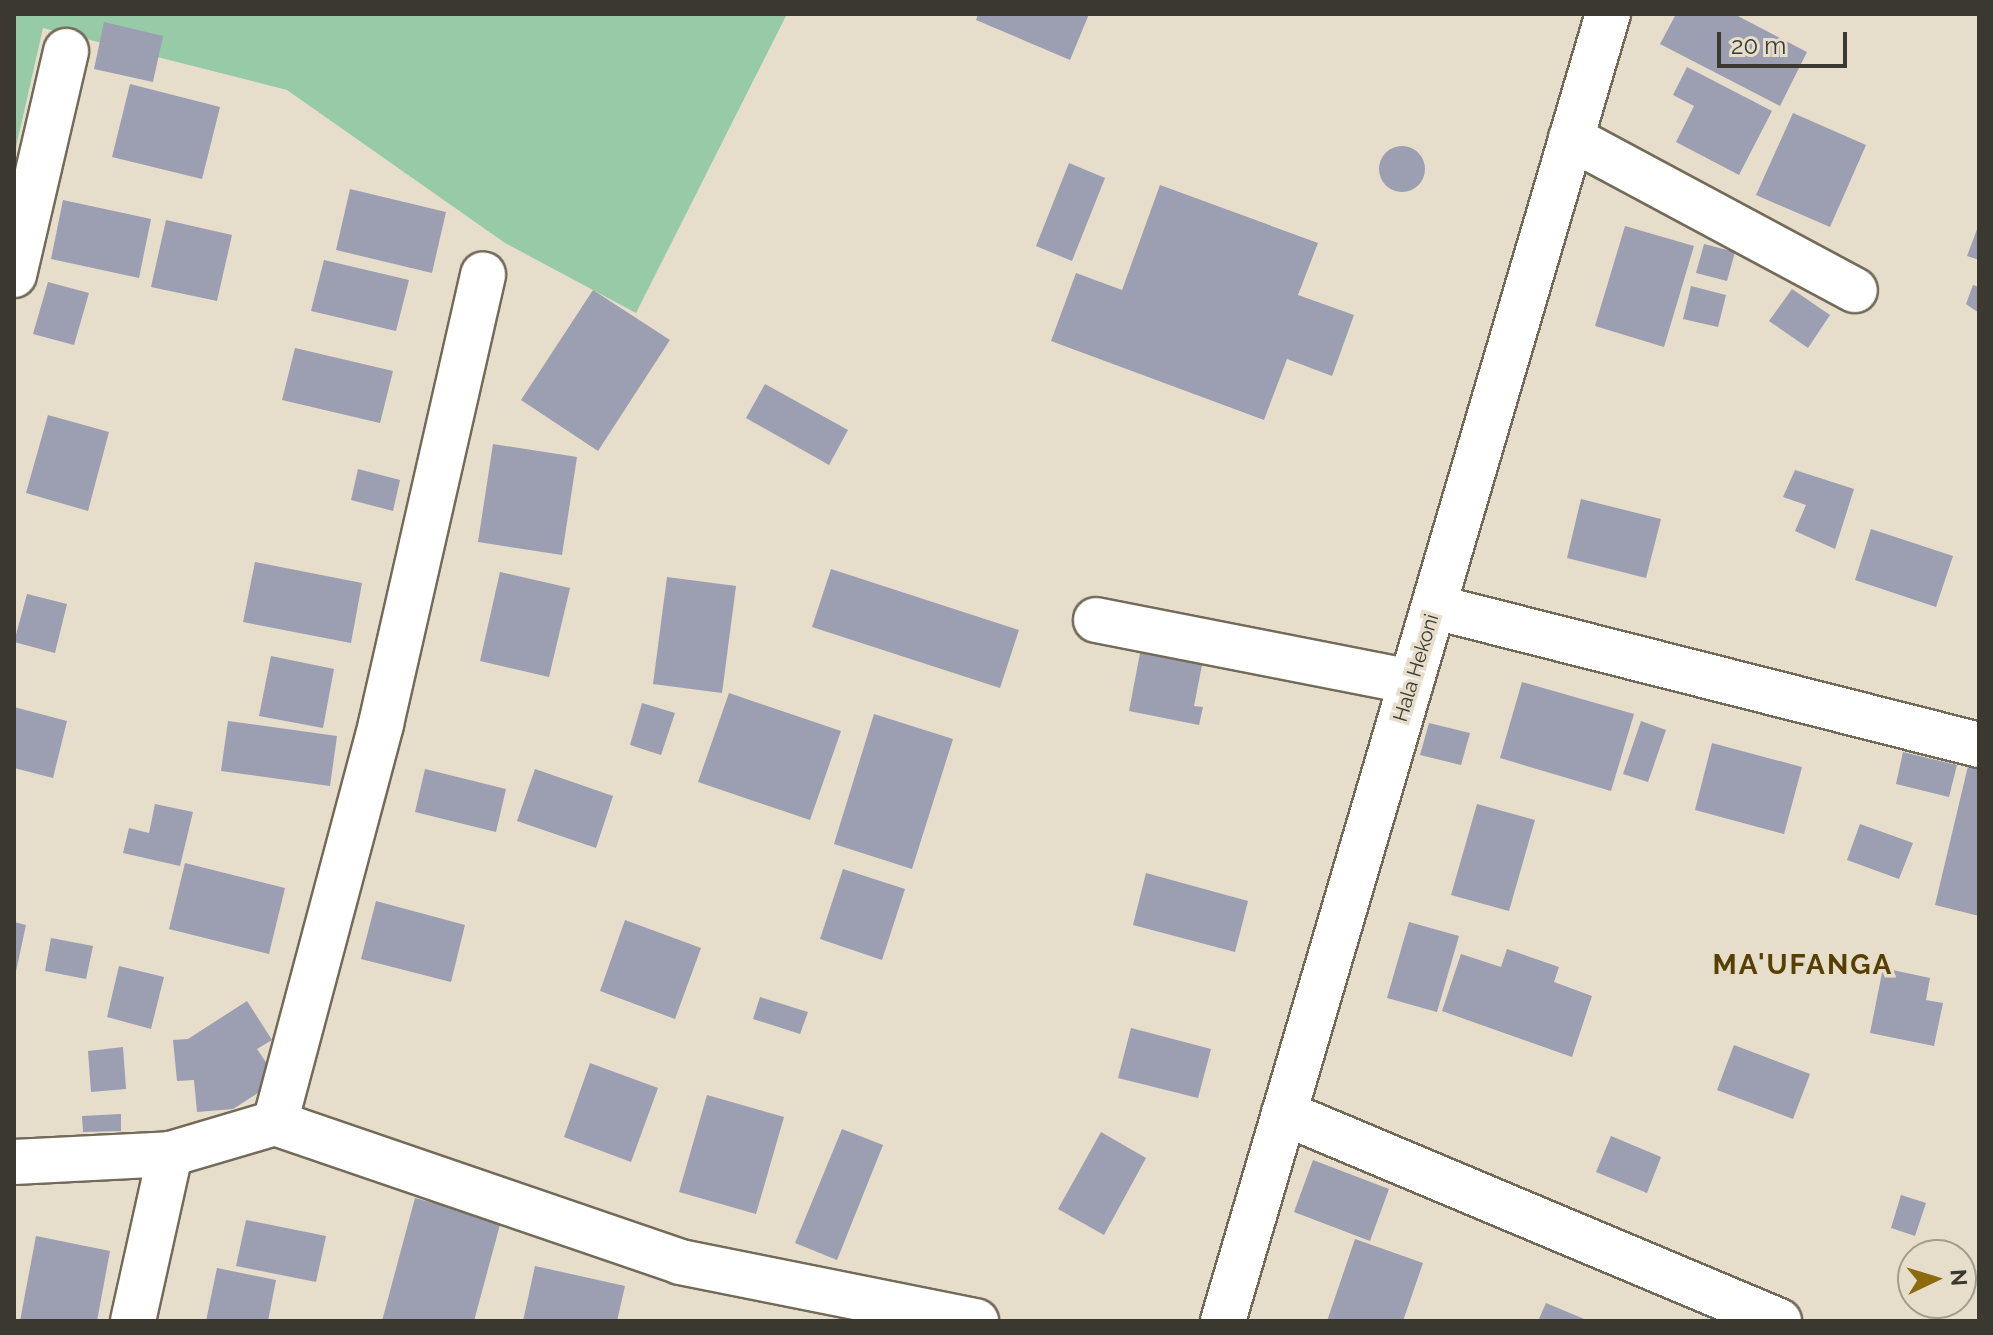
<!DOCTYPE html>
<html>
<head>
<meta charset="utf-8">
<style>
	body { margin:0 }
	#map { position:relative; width:1993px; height:1335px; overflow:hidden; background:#e6deca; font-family:Raleway,sans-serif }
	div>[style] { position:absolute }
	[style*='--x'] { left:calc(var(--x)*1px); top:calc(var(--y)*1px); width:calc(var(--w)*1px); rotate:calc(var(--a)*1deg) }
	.green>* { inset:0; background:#97cba8 }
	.building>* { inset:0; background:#9c9eb2 }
	.round { border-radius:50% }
	.roads { filter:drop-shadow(2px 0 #736b59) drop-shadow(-2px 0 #736b59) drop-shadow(0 2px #736b59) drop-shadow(0 -2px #736b59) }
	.minor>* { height:44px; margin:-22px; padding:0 22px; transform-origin:22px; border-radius:22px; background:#fff }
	span { translate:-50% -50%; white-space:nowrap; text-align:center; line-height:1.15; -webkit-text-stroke:7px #e6deca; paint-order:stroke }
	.street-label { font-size:20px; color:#3b3830 }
	.district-label { font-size:28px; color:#563f00; font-weight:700; letter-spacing:2px }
	.frame { position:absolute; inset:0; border:16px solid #3b3830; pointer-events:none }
	.north { position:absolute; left:1897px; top:1239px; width:80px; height:80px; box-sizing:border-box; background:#e6deca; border:2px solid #a29c8c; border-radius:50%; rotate:86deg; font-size:22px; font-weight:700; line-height:32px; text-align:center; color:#3b3830 }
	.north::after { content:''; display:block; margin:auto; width:28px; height:36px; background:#8c6b0d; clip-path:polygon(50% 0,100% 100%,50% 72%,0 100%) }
	.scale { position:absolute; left:1717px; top:32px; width:130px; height:36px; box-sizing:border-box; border:4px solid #3b3830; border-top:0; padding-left:10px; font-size:24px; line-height:28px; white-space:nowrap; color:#3b3830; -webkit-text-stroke:6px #e6deca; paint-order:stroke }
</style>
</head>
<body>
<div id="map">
	<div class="green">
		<i style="clip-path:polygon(14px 14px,787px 14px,636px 313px,505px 243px,287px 90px,43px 28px,14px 156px)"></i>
	</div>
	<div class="building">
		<i style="clip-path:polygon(978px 14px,1089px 14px,1070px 60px,976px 20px)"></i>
		<i style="clip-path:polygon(1676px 14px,1734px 14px,1807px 52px,1780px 106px,1660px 44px)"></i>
		<i style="clip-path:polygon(104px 22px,163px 36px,153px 82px,94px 69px)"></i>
		<i style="clip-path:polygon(1687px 67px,1772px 111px,1739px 175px,1676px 142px,1694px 106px,1673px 95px)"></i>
		<i style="clip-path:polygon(130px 84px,220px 107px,202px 179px,112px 157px)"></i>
		<i style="clip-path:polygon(1793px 113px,1866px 145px,1830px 227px,1756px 195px)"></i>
		<i class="round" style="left:1379px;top:146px;width:46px;height:46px"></i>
		<i style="clip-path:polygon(1069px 163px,1105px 178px,1072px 261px,1036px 246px)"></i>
		<i style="clip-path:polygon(1160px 185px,1318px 243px,1298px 295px,1354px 315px,1332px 376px,1287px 359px,1264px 420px,1051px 341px,1076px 273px,1122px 290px)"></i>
		<i style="clip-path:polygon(350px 189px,446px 212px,432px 273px,336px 250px)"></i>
		<i style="clip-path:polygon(63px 200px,151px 219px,139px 278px,51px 259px)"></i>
		<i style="clip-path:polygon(166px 220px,232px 235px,217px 301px,151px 287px)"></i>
		<i style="clip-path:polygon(1979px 224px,1979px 260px,1967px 256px)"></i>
		<i style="clip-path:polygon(1625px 226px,1694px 246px,1664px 347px,1595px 326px)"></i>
		<i style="clip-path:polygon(1704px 244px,1735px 252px,1727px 281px,1696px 273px)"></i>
		<i style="clip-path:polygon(324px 260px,409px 280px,396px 331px,311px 311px)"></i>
		<i style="clip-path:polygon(48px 282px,89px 293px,74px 345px,33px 334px)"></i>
		<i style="clip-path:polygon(1973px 285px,1979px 287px,1979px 313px,1966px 304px)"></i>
		<i style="clip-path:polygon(1691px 286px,1726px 295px,1718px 327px,1683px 319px)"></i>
		<i style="clip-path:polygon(1792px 289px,1830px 315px,1808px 348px,1769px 321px)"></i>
		<i style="clip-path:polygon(593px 290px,670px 340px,598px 451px,521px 400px)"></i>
		<i style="clip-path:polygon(295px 348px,393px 371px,380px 423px,282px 400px)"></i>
		<i style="clip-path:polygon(765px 384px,848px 430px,829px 465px,746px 418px)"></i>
		<i style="clip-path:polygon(48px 415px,109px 432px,88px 511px,26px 493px)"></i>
		<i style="clip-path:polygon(493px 444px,577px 457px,562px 555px,478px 542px)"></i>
		<i style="clip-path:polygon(358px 469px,400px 480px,393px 511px,351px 500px)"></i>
		<i style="clip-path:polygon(1795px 470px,1854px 489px,1835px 549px,1795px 531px,1806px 505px,1783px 497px)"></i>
		<i style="clip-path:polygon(1581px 499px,1661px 519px,1646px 578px,1567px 558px)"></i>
		<i style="clip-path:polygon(1871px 529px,1953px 556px,1936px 607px,1855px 580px)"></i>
		<i style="clip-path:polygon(255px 562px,362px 583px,351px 643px,243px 622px)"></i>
		<i style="clip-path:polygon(831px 569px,1019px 630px,1000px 688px,812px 627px)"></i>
		<i style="clip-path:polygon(500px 572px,570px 588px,549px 677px,480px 661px)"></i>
		<i style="clip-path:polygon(667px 577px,736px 586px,722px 693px,653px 684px)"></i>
		<i style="clip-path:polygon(27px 594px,67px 604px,55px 653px,14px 642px)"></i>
		<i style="clip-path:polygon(1140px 653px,1202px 665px,1194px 706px,1203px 707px,1199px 725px,1129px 711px)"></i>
		<i style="clip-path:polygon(271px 656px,334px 669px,323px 728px,259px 716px)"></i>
		<i style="clip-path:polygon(1522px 682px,1634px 714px,1611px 791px,1500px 758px)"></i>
		<i style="clip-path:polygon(729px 693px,841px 731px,810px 820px,698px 782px)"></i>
		<i style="clip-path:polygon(642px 703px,675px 713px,661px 755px,630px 745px)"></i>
		<i style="clip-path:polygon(14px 707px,67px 721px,53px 778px,14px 768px)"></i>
		<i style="clip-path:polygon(874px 714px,953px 739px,912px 869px,834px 844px)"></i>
		<i style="clip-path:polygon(228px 721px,337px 736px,330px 786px,221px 771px)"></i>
		<i style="clip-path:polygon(1641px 721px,1666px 730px,1648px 782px,1623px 774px)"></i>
		<i style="clip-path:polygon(1429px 723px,1470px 733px,1461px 765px,1420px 755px)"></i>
		<i style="clip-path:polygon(1712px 743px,1802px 767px,1784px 834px,1695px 810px)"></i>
		<i style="clip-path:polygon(1903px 752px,1957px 765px,1949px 797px,1896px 784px)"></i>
		<i style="clip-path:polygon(1968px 766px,1979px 769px,1979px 916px,1935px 905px)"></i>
		<i style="clip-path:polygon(425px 769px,506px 789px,496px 832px,415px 812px)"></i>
		<i style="clip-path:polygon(535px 769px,613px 796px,596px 848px,517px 821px)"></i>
		<i style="clip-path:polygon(155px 804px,193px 812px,180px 866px,123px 853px,129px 828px,149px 833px)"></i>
		<i style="clip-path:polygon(1477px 804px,1535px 820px,1509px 911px,1451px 895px)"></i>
		<i style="clip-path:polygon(1860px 824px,1913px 843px,1899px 879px,1847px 860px)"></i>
		<i style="clip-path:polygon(185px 863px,285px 888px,269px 954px,169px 929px)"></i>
		<i style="clip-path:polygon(843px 869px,905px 889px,882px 960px,820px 939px)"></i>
		<i style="clip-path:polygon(1146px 873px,1248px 901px,1235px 952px,1133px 925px)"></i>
		<i style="clip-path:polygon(376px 901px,465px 925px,451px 982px,361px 959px)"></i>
		<i style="clip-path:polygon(625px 920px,701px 948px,675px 1019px,600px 991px)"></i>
		<i style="clip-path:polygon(14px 922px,26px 925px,15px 976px,14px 976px)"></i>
		<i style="clip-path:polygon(1409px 922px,1459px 936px,1437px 1012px,1387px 998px)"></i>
		<i style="clip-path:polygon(51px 938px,93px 946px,86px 979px,45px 971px)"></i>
		<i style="clip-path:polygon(1507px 949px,1559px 967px,1554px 982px,1592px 996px,1572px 1057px,1442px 1011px,1461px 954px,1501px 967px)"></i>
		<i style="clip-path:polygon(119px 966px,164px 977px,151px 1029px,107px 1017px)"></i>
		<i style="clip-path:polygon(1883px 968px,1930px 978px,1926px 1000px,1943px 1003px,1934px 1046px,1870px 1033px)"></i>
		<i style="clip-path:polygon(760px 997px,808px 1012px,800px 1034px,753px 1019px)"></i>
		<i style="clip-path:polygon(247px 1001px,272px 1040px,257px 1049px,278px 1080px,233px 1109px,197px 1112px,194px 1080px,177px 1081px,173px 1040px,188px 1039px)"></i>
		<i style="clip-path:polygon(1131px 1028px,1211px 1049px,1198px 1098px,1118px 1078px)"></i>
		<i style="clip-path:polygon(1734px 1045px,1810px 1074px,1793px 1119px,1717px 1090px)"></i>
		<i style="clip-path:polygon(123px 1047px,126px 1089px,91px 1092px,88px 1051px)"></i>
		<i style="clip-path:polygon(590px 1063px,658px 1088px,631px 1162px,564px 1137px)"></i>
		<i style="clip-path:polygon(707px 1095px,784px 1117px,756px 1214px,679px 1192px)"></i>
		<i style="clip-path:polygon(121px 1114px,121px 1131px,83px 1132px,82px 1116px)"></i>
		<i style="clip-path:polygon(842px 1129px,883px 1145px,837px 1260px,795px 1243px)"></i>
		<i style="clip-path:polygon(1101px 1132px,1146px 1158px,1104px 1235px,1058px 1209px)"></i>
		<i style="clip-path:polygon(1611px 1136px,1661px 1157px,1647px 1193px,1596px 1172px)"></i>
		<i style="clip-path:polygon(1313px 1160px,1389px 1189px,1370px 1241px,1294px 1212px)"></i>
		<i style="clip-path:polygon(1901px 1195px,1926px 1203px,1915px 1236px,1891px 1228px)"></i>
		<i style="clip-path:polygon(415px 1198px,501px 1221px,474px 1321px,382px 1321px)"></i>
		<i style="clip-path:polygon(246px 1220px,326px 1236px,316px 1282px,236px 1266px)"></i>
		<i style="clip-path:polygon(36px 1236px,110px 1251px,97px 1321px,20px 1321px)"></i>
		<i style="clip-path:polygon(1355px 1239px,1423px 1263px,1403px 1321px,1327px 1321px)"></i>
		<i style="clip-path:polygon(535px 1266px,625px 1286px,617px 1321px,523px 1321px)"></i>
		<i style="clip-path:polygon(217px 1268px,276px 1280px,268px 1321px,206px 1321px)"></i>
		<i style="clip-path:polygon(1546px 1303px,1589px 1321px,1538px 1321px)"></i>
	</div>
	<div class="roads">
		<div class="minor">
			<i style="--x:1571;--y:138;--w:322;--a:28.2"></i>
			<i style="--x:14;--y:275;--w:230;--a:-76.9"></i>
			<i style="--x:1435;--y:607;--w:561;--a:14.23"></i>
			<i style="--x:1096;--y:620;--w:321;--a:11.1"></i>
			<i style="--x:1284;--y:1113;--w:537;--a:22.79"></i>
			<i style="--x:275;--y:1123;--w:413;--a:-75.1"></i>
			<i style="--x:381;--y:724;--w:461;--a:-77.2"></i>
			<i style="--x:14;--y:1162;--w:156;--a:-2.9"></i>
			<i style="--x:170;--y:1154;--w:109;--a:-16.4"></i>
			<i style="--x:275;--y:1123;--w:428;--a:18.9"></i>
			<i style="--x:680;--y:1262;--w:302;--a:11.3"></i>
			<i style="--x:133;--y:1321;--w:171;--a:-77.5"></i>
			<i style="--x:1223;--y:1321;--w:1363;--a:-73.59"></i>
		</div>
	</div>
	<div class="street-label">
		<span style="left:1416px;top:668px;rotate:-73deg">Hala Hekoni</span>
	</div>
	<div class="district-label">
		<span style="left:1803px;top:965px">MA'UFANGA</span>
	</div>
	<div class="frame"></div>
	<div class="north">N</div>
	<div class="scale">20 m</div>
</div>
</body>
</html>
